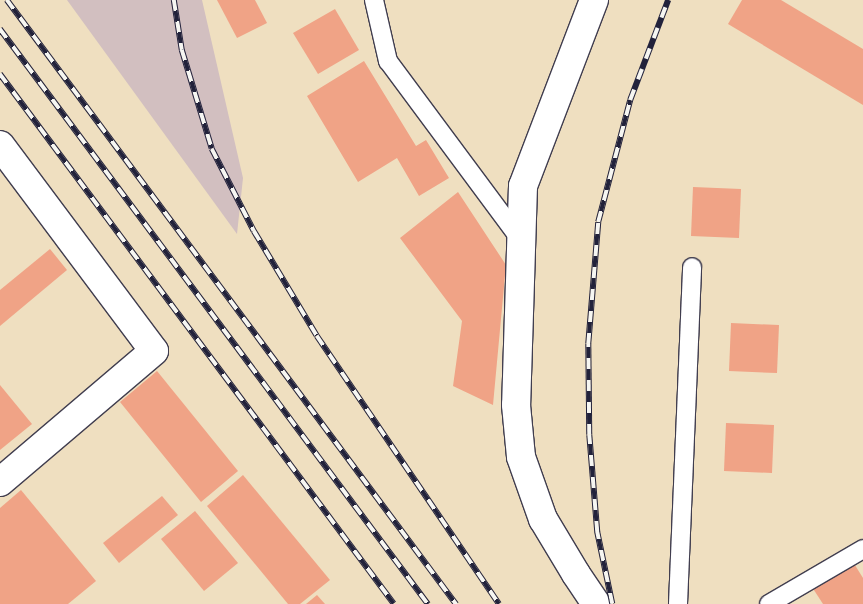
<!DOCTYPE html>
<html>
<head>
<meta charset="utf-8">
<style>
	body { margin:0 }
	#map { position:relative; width:863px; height:604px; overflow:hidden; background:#efdfc0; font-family:"Playpen Sans",sans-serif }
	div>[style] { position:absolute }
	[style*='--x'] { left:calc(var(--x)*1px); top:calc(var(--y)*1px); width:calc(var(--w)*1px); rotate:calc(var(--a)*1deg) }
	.industrial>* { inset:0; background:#d2bfc0 }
	.building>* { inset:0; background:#f0a386 }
	.roads { filter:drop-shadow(1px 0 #413e4f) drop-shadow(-1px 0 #413e4f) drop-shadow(0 1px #413e4f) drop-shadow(0 -1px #413e4f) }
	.service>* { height:18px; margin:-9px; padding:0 9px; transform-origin:9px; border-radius:9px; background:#fff }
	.minor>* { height:28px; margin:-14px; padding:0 14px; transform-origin:14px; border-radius:14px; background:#fff }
	.rail>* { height:5.5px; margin-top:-2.75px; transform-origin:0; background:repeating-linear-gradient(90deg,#f6f6f2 0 11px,#22223b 0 22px); box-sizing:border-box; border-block:1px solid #22223b }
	span { translate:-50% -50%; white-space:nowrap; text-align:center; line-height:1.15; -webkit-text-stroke:4.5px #f6f6f2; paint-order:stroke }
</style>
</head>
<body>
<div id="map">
	<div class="industrial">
		<i style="clip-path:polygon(67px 0,202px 0,243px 178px,237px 234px)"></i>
	</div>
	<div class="building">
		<i style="clip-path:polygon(217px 0,255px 0,267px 23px,237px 38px)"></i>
		<i style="clip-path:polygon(742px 0,781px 0,863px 49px,863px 105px,728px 24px)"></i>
		<i style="clip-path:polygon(335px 9px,359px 50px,318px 74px,293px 33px)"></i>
		<i style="clip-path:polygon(364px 61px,416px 146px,426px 140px,449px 178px,419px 196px,397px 158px,358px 182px,307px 96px)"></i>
		<i style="clip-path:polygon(693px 187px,741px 189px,739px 238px,691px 236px)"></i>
		<i style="clip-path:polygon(458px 192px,506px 265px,493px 405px,453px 386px,462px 321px,400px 238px)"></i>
		<i style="clip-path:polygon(50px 249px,67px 270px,0 326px,0 290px)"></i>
		<i style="clip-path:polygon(731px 323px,779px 325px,777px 373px,729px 371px)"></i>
		<i style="clip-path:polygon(157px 371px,238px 471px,201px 502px,120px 402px)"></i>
		<i style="clip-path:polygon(0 385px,32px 424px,0 450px)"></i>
		<i style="clip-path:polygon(726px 423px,774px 425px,772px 473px,724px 471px)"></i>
		<i style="clip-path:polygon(243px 475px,330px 580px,300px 604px,288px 604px,207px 506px)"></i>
		<i style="clip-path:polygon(21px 490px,96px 581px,68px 604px,0 604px,0 508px)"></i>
		<i style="clip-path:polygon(162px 496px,178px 515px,119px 563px,103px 543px)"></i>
		<i style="clip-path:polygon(195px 511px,238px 563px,204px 591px,161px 539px)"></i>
		<i style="clip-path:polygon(853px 562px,863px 578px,863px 604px,823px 604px,812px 587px)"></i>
		<i style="clip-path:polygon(317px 595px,325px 604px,306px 604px)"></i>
	</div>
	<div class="roads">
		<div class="service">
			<i style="--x:374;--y:0;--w:63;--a:77.1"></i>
			<i style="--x:388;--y:61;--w:223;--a:53.4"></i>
			<i style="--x:678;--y:604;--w:337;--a:-87.6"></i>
			<i style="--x:769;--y:604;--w:109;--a:-30.3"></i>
		</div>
		<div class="minor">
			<i style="--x:594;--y:0;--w:199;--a:110.9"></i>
			<i style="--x:523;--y:186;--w:219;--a:91.8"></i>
			<i style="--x:516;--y:405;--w:52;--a:84.5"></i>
			<i style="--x:521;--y:457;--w:66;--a:70.5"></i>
			<i style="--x:543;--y:519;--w:64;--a:59"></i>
			<i style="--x:576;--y:574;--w:36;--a:56"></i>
			<i style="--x:0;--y:145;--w:257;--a:53.2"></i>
			<i style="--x:154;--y:351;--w:202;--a:139.6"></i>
		</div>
	</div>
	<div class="rail">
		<i style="--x:7;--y:0;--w:753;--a:53.37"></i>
		<i style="--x:174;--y:0;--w:51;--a:80.9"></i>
		<i style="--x:182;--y:50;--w:103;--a:73.1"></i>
		<i style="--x:212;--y:149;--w:92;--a:62.9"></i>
		<i style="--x:254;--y:231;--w:122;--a:59"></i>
		<i style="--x:317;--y:336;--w:324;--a:55.8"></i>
		<i style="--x:0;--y:29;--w:717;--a:53.34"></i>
		<i style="--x:0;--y:74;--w:660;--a:53.37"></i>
		<i style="--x:612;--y:604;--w:74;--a:-101.8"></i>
		<i style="--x:597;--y:532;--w:97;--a:-94.7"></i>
		<i style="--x:589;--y:435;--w:91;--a:-90.6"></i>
		<i style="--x:588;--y:344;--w:122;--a:-85.3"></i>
		<i style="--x:598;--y:222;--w:126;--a:-75.3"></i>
		<i style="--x:630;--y:100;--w:107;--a:-69.2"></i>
	</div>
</div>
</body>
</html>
